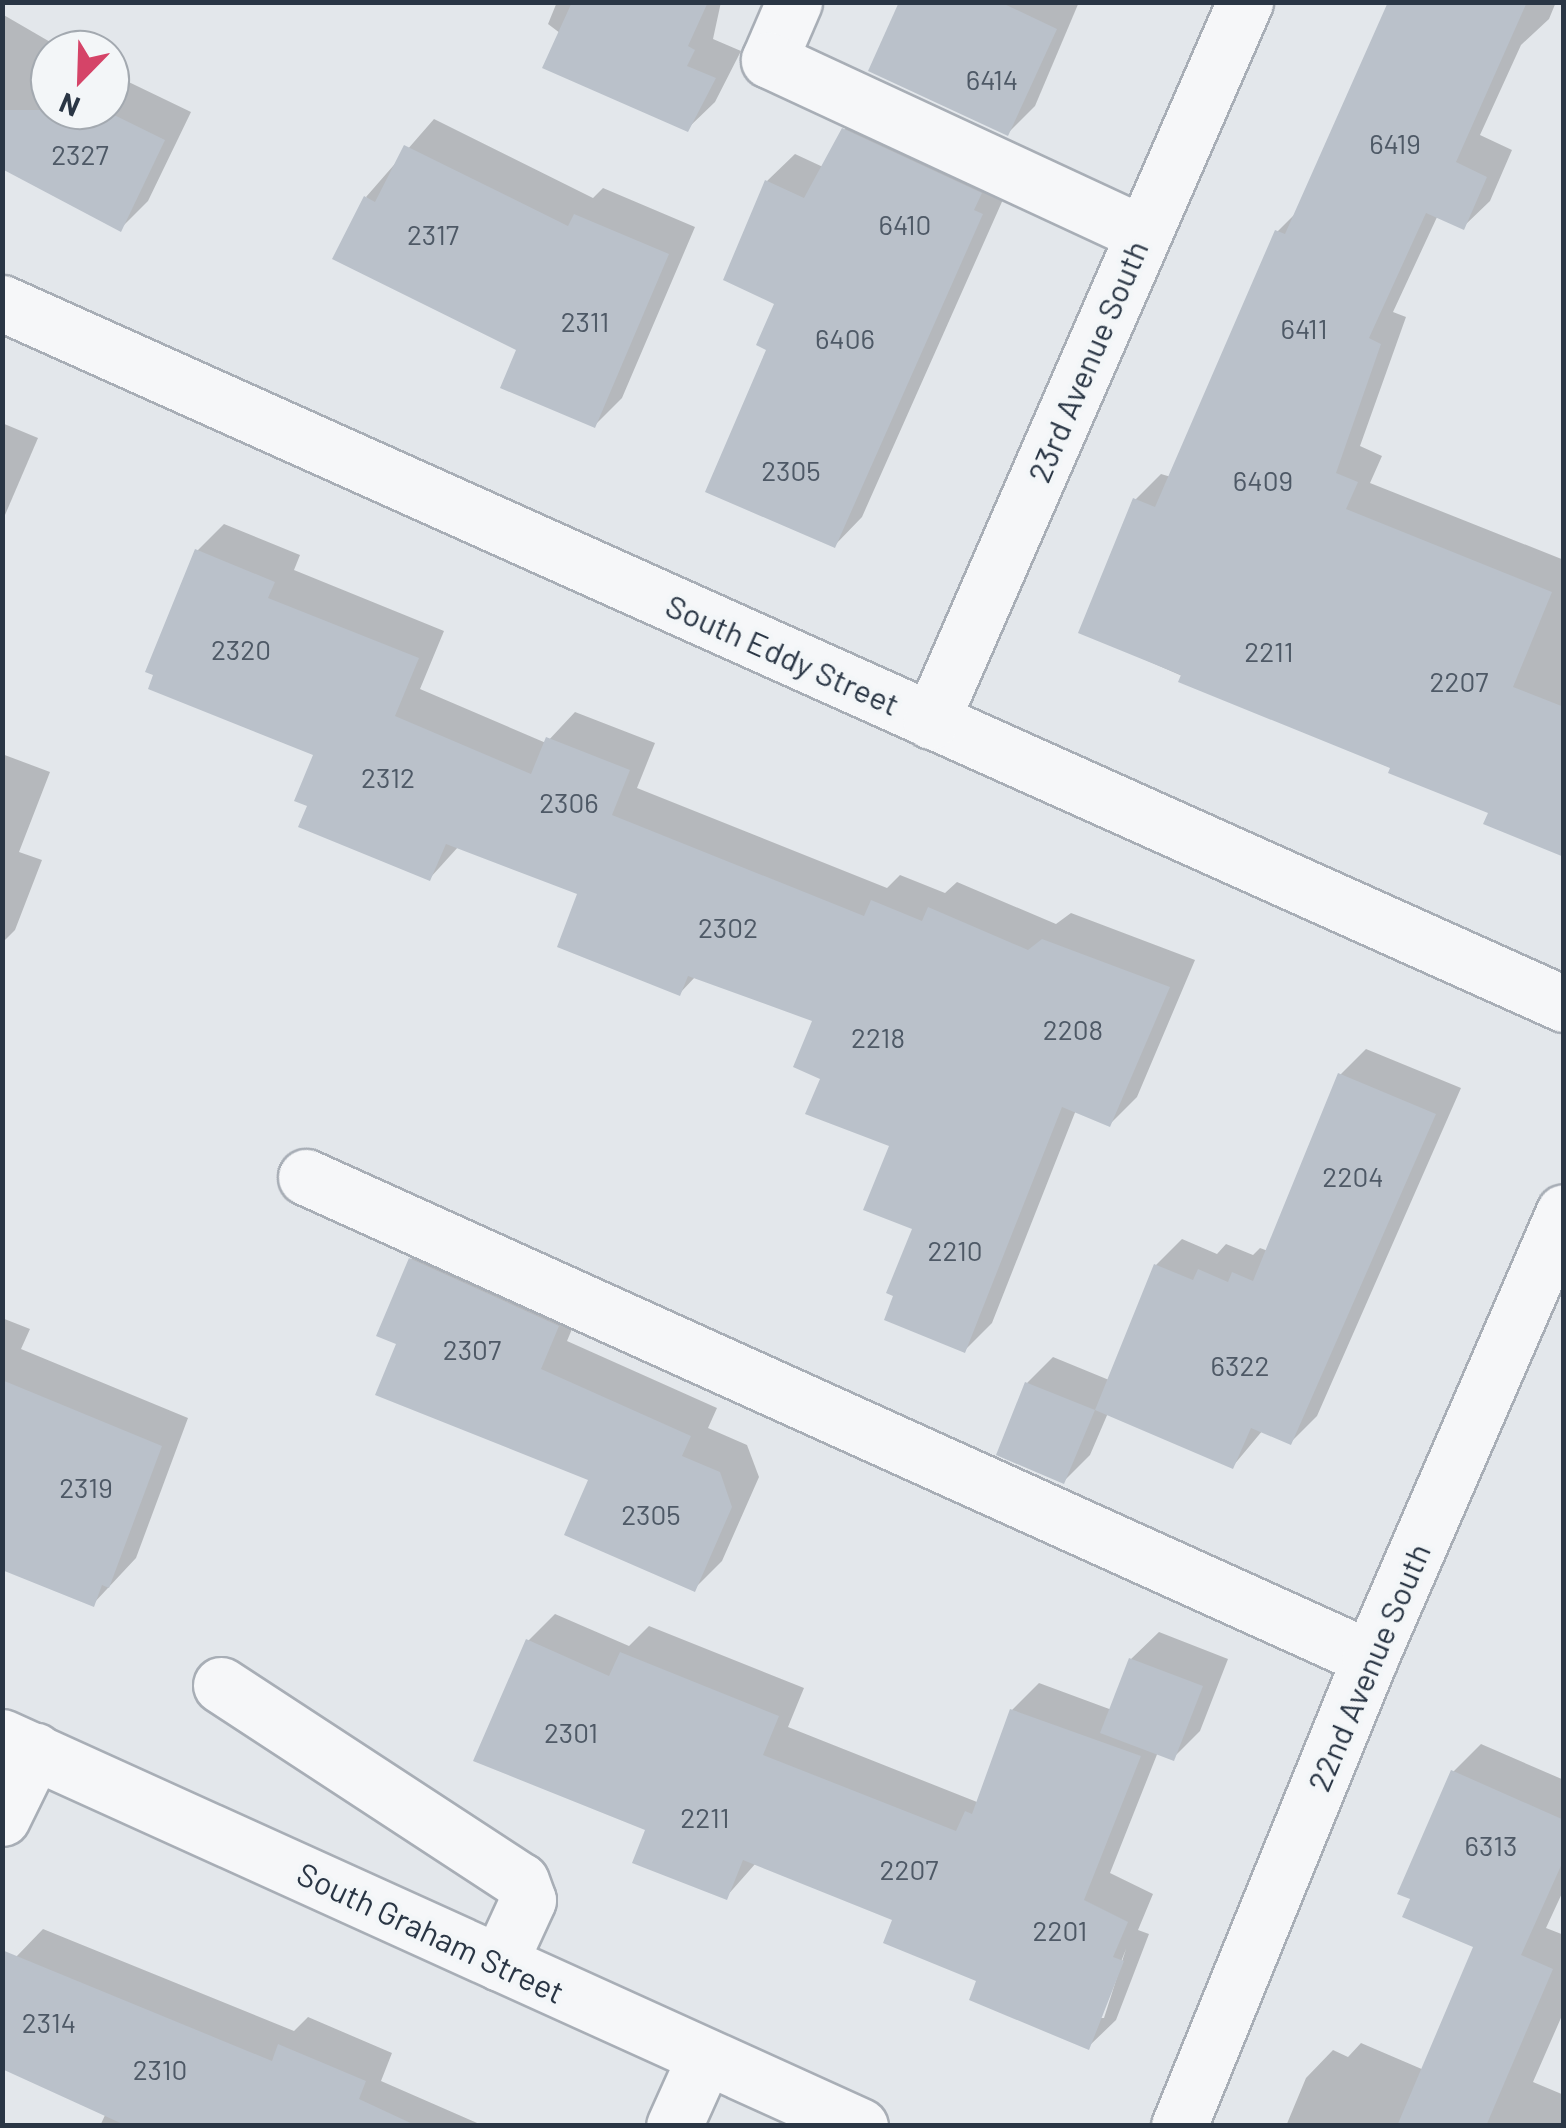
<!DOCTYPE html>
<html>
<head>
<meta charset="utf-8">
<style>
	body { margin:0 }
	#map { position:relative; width:1566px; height:2128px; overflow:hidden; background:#e3e7eb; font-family:Barlow,sans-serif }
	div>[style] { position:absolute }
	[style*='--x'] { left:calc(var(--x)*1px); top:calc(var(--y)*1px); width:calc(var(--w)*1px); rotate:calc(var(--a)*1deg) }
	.shadow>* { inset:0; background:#0003 }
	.building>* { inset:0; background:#bac1ca }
	.roads { filter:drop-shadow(2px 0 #a8aeb6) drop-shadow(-2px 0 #a8aeb6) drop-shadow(0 2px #a8aeb6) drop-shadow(0 -2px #a8aeb6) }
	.minor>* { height:55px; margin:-27.5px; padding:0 27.5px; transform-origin:27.5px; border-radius:27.5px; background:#f6f7f9 }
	span { translate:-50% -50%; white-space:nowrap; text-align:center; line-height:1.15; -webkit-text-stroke:9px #f3f6f8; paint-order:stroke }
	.number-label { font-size:28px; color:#4e5966 }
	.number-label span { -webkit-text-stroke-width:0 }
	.street-label { font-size:32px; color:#2a3645 }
	.frame { position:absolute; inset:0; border:5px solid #2a3645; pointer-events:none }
	.north { position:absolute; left:30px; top:30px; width:100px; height:100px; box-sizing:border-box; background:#f3f6f8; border:2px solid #a3a9b0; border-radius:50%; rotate:203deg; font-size:28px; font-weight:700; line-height:40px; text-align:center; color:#2a3645 }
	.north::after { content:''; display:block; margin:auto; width:35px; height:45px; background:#d54468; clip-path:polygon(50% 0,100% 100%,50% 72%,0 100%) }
</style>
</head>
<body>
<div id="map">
	<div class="shadow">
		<i style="clip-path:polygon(557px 2px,721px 2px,713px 39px,741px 51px,715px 102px,687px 129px,548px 24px)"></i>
		<i style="clip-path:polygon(902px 2px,1079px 2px,1035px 106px,1008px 133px)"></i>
		<i style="clip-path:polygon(1395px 2px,1556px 2px,1549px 19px,1521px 45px,1480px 135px,1512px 150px,1490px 201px,1463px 227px,1438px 215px,1393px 312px,1406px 317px,1360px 446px,1382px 456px,1370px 483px,1564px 560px,1564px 854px,1491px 812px,1082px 632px,1135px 500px,1161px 474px,1171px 477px,1277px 232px,1299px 210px)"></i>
		<i style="clip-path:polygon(2px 14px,64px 50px,50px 50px,50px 110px,110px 110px,110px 73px,191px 112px,148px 201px,120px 229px,2px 168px)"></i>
		<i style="clip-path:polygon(871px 102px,1009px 186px,862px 517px,835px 545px,769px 349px,777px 303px,767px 181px,795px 154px,823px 167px,844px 130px)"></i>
		<i style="clip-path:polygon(434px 119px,593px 198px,603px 188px,695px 227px,622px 398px,595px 425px,366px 197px)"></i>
		<i style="clip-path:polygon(2px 423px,38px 438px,2px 522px)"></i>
		<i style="clip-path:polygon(224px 524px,300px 555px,294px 570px,444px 631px,420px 689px,546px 743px,575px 712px,655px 743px,637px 788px,887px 888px,900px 875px,945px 893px,957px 882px,1056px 924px,1071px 913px,1195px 960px,1137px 1097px,1110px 1124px,1076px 1110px,992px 1323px,965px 1350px,916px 1227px,892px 1144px,824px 1078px,815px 1020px,696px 976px,680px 993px,580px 893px,459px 846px,430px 878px,310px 805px,316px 753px,197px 551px)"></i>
		<i style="clip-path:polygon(2px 754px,50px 772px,19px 852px,42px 860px,15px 930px,2px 943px)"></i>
		<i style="clip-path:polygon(1366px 1049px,1461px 1088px,1317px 1416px,1291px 1442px,1263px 1430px,1233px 1466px,1108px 1413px,1090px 1455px,1064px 1481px,1027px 1383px,1053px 1357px,1109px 1380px,1156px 1265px,1182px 1239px,1217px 1254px,1226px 1244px,1253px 1255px,1260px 1248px,1268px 1251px,1340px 1075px)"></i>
		<i style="clip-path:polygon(439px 1232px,585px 1298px,567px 1341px,717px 1408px,708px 1428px,747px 1445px,759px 1477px,722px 1561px,694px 1589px,591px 1479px,400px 1343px,411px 1259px)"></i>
		<i style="clip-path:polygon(2px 1318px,30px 1329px,21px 1349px,188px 1418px,136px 1558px,93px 1604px,2px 1533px)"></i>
		<i style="clip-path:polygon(evenodd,555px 1614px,629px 1646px,649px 1626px,804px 1688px,788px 1727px,977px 1802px,1012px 1710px,1039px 1683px,1112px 1710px,1131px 1659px,1159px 1632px,1228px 1659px,1200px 1731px,1173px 1758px,1158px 1752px,1110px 1873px,1153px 1894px,1138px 1930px,1149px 1934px,1116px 2020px,1088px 2047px,895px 1919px,756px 1863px,726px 1897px,649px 1828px,528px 1641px,555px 1614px,1126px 1949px,1104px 2018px,1099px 2018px,1126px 1949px)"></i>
		<i style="clip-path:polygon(1481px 1744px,1564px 1780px,1564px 1889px,1546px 1928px,1564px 1935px,1564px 2011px,1533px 2082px,1564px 2095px,1564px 2126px,1286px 2126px,1306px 2078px,1333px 2050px,1348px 2057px,1361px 2043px,1424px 2070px,1476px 1946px,1453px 1772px)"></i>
		<i style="clip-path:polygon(43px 1929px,294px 2031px,308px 2017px,392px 2053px,381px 2081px,484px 2126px,100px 2126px,106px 2113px,16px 1957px)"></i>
	</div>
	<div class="building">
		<i style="clip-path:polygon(572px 2px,708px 2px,688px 46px,695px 50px,687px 66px,716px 78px,688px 132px,542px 68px)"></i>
		<i style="clip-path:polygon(899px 2px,1000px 2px,1057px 29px,1008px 136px,868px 71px)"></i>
		<i style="clip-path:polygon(1388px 2px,1527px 2px,1456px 162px,1487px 177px,1464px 230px,1426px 213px,1369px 338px,1381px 344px,1336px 473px,1358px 482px,1346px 509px,1552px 592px,1513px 687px,1564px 707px,1564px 857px,1483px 824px,1488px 813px,1388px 773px,1390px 768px,1178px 682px,1181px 675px,1078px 633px,1133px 498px,1155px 507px,1275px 230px,1285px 234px)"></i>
		<i style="clip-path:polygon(2px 110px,104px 110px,165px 140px,121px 232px,2px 169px)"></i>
		<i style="clip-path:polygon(842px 128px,982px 193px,974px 210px,983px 214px,835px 548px,705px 492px,766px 350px,756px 345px,774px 304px,723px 280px,765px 180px,804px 198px)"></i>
		<i style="clip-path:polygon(404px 145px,568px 226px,574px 214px,669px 254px,595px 428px,500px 388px,516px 350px,332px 259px,364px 196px,375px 202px)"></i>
		<i style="clip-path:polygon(195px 549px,275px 582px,268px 598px,419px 658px,395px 716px,531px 774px,546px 737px,630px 770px,612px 815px,864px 916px,871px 900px,922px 921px,928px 907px,1028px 950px,1042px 939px,1170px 987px,1110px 1127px,1062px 1107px,965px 1353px,884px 1320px,893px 1296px,886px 1293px,912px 1229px,863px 1210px,889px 1146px,805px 1114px,820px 1079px,793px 1067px,812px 1021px,688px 976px,680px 996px,557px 947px,577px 894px,446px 844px,430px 881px,298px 827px,307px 806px,294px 801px,313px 755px,148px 689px,153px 675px,145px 672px)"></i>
		<i style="clip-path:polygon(1338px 1073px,1436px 1114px,1291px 1445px,1251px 1428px,1233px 1469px,1095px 1410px,1064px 1484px,996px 1455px,1025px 1382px,1095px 1410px,1154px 1264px,1193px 1280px,1198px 1269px,1228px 1282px,1232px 1272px,1253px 1281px)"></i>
		<i style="clip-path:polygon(409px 1258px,559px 1326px,541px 1369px,691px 1436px,682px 1456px,720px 1472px,732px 1507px,695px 1592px,564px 1535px,588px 1480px,375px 1395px,396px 1344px,376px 1336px)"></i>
		<i style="clip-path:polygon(2px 1380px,162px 1446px,109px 1588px,102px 1585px,94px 1607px,2px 1570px)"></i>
		<i style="clip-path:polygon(526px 1639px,609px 1676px,620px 1652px,779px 1716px,763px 1755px,956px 1831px,965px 1811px,972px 1814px,1010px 1709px,1141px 1756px,1084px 1900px,1128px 1922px,1113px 1957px,1124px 1961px,1089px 2050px,969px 2000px,976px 1981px,883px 1943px,892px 1920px,743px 1860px,727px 1900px,632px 1863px,645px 1830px,473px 1761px)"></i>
		<i style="clip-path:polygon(1129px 1658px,1203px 1686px,1174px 1761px,1100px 1733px)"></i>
		<i style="clip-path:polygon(1451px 1770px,1564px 1820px,1564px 1859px,1521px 1955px,1553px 1969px,1486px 2126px,1397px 2126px,1473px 1947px,1402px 1917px,1410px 1899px,1397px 1894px)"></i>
		<i style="clip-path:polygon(2px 1950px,272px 2061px,278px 2044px,366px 2081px,359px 2099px,417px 2126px,127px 2126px,2px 2069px)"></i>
	</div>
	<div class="roads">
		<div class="minor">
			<i style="--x:794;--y:2;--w:63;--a:113.3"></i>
			<i style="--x:769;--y:60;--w:411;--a:24.9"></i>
			<i style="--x:2;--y:303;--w:1712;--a:24.17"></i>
			<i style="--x:931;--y:721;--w:785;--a:-66.41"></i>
			<i style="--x:306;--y:1177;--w:1168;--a:24.33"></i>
			<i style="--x:221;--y:1685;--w:358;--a:33.2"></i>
			<i style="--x:521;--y:1881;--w:20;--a:70"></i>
			<i style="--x:528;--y:1900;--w:69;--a:114.7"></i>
			<i style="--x:2;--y:1737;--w:942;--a:24.39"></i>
			<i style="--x:2;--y:1818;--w:75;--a:-63.8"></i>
			<i style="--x:674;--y:2126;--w:76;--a:-65.8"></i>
			<i style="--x:1179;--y:2126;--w:505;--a:-67.8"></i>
			<i style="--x:1370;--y:1658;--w:486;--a:-66.5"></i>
		</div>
	</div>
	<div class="number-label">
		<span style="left:992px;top:79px">6414</span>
		<span style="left:1395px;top:143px">6419</span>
		<span style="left:80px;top:154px">2327</span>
		<span style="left:905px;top:224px">6410</span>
		<span style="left:433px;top:234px">2317</span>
		<span style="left:585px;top:321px">2311</span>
		<span style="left:1304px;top:328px">6411</span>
		<span style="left:845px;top:338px">6406</span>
		<span style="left:791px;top:470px">2305</span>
		<span style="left:1263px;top:480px">6409</span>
		<span style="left:241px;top:649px">2320</span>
		<span style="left:1269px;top:651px">2211</span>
		<span style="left:1459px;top:681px">2207</span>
		<span style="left:388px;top:777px">2312</span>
		<span style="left:569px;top:802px">2306</span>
		<span style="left:728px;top:927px">2302</span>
		<span style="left:1073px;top:1029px">2208</span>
		<span style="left:878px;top:1037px">2218</span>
		<span style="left:1353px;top:1176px">2204</span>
		<span style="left:955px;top:1250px">2210</span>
		<span style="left:472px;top:1349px">2307</span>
		<span style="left:1240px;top:1365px">6322</span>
		<span style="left:86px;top:1487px">2319</span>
		<span style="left:651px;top:1514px">2305</span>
		<span style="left:571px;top:1732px">2301</span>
		<span style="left:705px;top:1817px">2211</span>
		<span style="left:1491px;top:1845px">6313</span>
		<span style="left:909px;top:1869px">2207</span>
		<span style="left:1060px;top:1930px">2201</span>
		<span style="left:49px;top:2022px">2314</span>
		<span style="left:160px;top:2069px">2310</span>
	</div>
	<div class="street-label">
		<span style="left:1087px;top:361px;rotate:-67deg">23rd Avenue South</span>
		<span style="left:783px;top:654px;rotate:24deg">South Eddy Street</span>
		<span style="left:1368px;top:1667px;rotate:-67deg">22nd Avenue South</span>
		<span style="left:431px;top:1932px;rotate:25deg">South Graham Street</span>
	</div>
	<div class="frame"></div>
	<div class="north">N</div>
</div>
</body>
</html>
